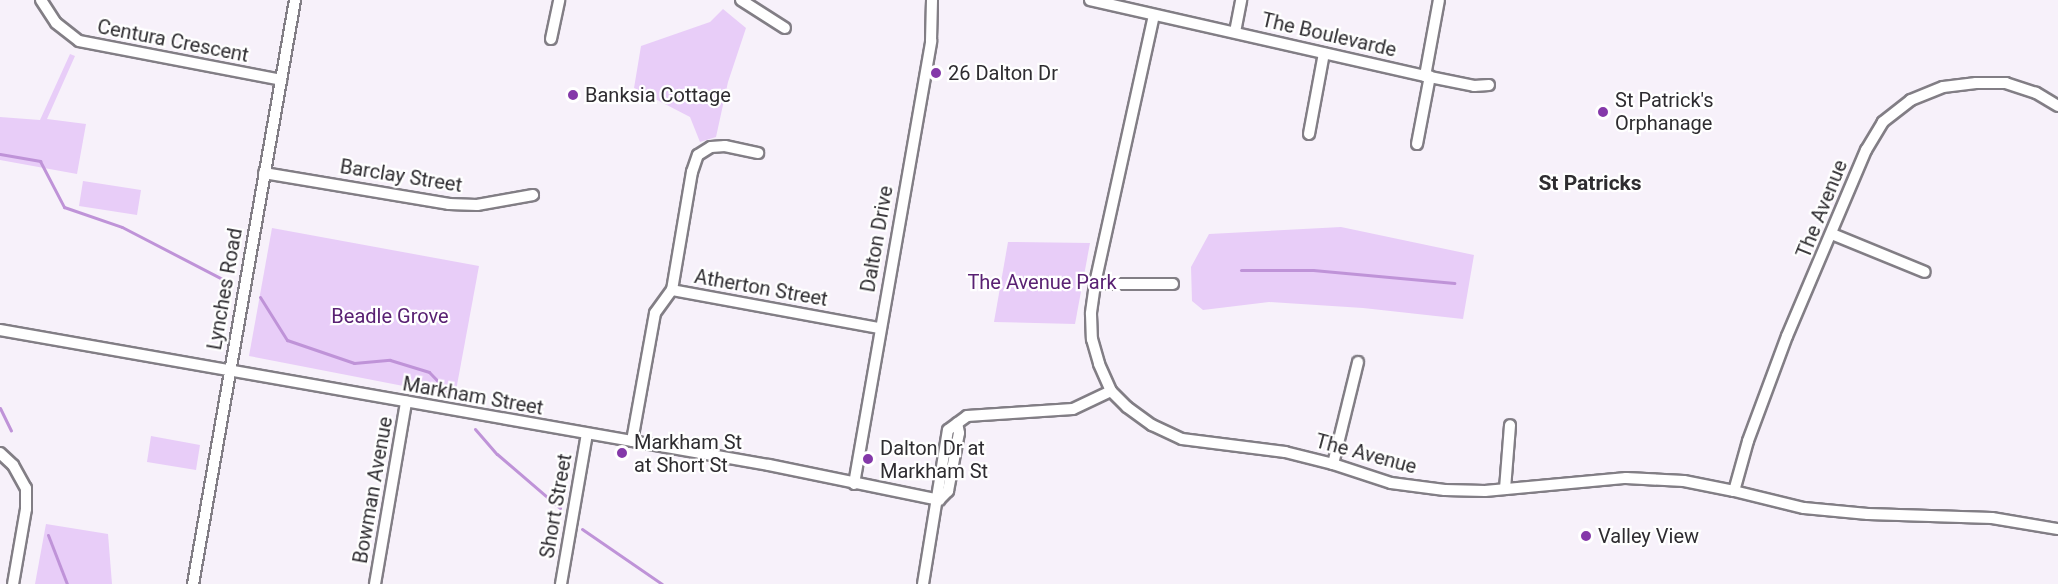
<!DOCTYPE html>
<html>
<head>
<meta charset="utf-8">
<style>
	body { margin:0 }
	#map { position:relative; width:2058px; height:584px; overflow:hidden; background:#f7f1fa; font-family:Roboto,sans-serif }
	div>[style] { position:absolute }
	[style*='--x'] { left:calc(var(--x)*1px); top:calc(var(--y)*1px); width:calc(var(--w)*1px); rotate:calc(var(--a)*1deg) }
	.green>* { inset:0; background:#e8cdf8 }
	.stream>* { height:3px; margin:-1.5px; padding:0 1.5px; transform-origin:1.5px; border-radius:1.5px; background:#bf93d8 }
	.roads { filter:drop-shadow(2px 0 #827e85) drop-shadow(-2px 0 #827e85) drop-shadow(0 2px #827e85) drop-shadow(0 -2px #827e85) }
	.minor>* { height:10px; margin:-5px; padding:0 5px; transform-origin:5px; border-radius:5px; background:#fff }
	.dots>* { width:16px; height:16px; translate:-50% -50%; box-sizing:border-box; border:3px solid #fff; border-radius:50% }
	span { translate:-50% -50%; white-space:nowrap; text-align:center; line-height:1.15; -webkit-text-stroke:4.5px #fff; paint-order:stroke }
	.street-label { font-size:20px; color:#2e2c30 }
	.poi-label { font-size:20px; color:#2e2c30 }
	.left { translate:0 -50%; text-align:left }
	.park-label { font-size:20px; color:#592173 }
	.neighbourhood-label { font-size:21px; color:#2e2c30; font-weight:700 }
</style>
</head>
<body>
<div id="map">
	<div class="green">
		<i style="clip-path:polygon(723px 9px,746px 28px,728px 82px,716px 137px,700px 142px,690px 117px,634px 88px,641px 46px,710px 22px)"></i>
		<i style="clip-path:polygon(70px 54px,75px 56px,47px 119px,86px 124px,77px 174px,0 160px,0 117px,40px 120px)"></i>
		<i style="clip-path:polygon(83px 181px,141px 190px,137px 215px,79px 206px)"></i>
		<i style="clip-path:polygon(1341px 227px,1474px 255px,1463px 319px,1363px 308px,1269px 302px,1203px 310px,1192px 301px,1191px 267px,1209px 234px)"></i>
		<i style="clip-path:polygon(272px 228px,479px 266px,455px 396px,249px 356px)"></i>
		<i style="clip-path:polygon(1008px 242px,1090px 243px,1075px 324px,994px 322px)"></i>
		<i style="clip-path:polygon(151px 436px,200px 445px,196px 470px,147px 462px)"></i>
		<i style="clip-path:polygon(46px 524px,108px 534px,112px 584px,35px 584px)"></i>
	</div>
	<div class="stream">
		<i style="--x:0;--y:154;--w:41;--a:9.9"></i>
		<i style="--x:40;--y:161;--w:52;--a:62.4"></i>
		<i style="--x:64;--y:207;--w:61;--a:19"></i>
		<i style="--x:122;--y:227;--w:117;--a:27.4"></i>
		<i style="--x:1241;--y:270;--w:72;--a:0"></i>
		<i style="--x:1313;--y:270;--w:142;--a:5.3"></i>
		<i style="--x:260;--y:297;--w:51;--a:57.9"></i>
		<i style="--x:287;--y:340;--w:71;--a:18.9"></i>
		<i style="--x:354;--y:363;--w:36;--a:-5"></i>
		<i style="--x:390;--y:360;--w:41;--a:17.1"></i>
		<i style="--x:429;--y:372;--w:36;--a:46"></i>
		<i style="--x:0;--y:408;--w:25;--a:64"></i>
		<i style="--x:475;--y:429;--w:33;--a:49"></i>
		<i style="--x:497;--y:454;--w:83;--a:40.6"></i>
		<i style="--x:582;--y:529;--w:97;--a:34.5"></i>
		<i style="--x:48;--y:535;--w:53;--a:68.8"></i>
	</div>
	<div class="roads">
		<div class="minor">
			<i style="--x:41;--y:0;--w:27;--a:57"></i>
			<i style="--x:56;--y:23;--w:29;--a:38"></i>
			<i style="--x:79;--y:41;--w:206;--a:10.9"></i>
			<i style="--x:741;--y:0;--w:52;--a:32.5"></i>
			<i style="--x:1090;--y:0;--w:344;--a:12.8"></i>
			<i style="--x:1425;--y:76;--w:50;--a:11.5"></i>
			<i style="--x:1474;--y:86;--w:15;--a:-4"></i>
			<i style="--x:1154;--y:15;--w:275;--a:102.4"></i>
			<i style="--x:1095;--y:284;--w:30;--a:98"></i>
			<i style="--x:1091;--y:314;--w:25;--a:88"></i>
			<i style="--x:1092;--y:339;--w:26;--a:74"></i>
			<i style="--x:1099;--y:364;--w:30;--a:66"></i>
			<i style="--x:1111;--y:391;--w:23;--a:45"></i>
			<i style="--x:1127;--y:407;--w:31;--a:36"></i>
			<i style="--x:1152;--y:425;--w:33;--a:25"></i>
			<i style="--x:1182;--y:439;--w:104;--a:7.2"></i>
			<i style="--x:1285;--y:452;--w:49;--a:14"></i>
			<i style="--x:1333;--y:464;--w:61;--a:18.1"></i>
			<i style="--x:1391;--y:483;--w:54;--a:7.4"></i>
			<i style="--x:1445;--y:490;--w:40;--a:1.4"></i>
			<i style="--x:1485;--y:491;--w:142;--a:-5.3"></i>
			<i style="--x:1626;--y:478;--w:58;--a:3"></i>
			<i style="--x:1684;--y:481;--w:51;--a:11.3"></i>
			<i style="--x:1235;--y:32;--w:33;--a:-79"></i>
			<i style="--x:551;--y:39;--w:40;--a:-78"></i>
			<i style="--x:1425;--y:76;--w:77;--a:-79.6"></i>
			<i style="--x:2058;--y:106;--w:26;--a:-149"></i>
			<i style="--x:2036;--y:93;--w:32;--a:-162"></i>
			<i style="--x:2006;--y:83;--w:30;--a:180"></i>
			<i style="--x:1976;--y:83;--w:33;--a:173"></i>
			<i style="--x:1943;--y:87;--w:35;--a:158"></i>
			<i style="--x:1911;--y:100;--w:36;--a:142"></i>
			<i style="--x:1883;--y:122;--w:33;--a:121"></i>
			<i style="--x:1866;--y:150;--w:202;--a:113"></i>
			<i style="--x:1787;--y:336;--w:112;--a:110.4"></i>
			<i style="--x:1748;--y:441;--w:52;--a:105.6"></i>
			<i style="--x:1734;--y:491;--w:72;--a:13.7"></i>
			<i style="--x:1804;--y:508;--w:64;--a:5.4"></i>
			<i style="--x:1868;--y:514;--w:124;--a:1.8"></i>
			<i style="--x:1992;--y:518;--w:67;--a:9.5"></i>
			<i style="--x:1309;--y:134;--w:82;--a:-79.5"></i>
			<i style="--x:1417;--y:144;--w:69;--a:-79.2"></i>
			<i style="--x:264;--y:173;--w:188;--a:9.5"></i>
			<i style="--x:449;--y:204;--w:28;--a:2"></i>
			<i style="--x:477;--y:205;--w:57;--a:-10.1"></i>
			<i style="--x:1832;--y:234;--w:100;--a:22.2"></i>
			<i style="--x:1095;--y:284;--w:78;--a:0"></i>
			<i style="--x:672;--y:290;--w:210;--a:10.4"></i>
			<i style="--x:0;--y:330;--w:781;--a:9.96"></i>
			<i style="--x:769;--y:465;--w:174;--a:11.6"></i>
			<i style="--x:632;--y:441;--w:130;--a:-79.8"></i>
			<i style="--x:655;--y:313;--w:29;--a:-54"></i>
			<i style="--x:672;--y:290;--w:120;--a:-80.4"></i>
			<i style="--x:692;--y:172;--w:18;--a:-71"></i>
			<i style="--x:698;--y:155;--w:15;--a:-32"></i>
			<i style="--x:711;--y:147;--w:14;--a:-4"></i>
			<i style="--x:725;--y:146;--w:34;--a:12"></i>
			<i style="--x:0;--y:453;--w:18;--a:43"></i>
			<i style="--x:13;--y:465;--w:26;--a:61"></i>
			<i style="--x:26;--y:488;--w:21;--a:90"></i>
			<i style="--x:26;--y:509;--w:76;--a:99.8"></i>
			<i style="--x:1333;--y:464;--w:105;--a:-76.2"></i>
			<i style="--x:854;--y:484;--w:450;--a:-80.1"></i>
			<i style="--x:931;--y:41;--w:41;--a:-88.6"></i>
			<i style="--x:1505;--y:489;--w:64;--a:-85.5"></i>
			<i style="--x:939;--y:500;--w:13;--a:-45"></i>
			<i style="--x:948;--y:491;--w:59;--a:-79.3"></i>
			<i style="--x:959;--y:433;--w:10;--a:-101"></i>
			<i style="--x:193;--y:584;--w:593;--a:-80.09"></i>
			<i style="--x:375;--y:584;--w:185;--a:-80.3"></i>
			<i style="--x:561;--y:584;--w:152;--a:-80.2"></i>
			<i style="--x:923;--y:584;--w:156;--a:-80.8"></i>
			<i style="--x:948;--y:430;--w:24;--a:-36"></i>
			<i style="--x:967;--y:416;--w:106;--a:-3.8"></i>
			<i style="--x:1073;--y:409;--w:42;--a:-25.3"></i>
		</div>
	</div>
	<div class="dots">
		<i style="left:936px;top:73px;background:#8438a9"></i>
		<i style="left:573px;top:95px;background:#8438a9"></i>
		<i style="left:1603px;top:112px;background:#8438a9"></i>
		<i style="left:622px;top:453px;background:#8438a9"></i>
		<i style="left:868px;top:459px;background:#8438a9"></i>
		<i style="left:1586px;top:536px;background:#8438a9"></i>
	</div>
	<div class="street-label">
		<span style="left:1329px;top:35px;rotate:13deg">The Boulevarde</span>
		<span style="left:173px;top:41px;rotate:11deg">Centura Crescent</span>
		<span style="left:401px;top:176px;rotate:9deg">Barclay Street</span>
		<span style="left:1822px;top:209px;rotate:-68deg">The Avenue</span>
		<span style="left:877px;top:239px;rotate:-80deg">Dalton Drive</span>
		<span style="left:761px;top:288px;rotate:10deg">Atherton Street</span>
		<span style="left:225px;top:289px;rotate:-80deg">Lynches Road</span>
		<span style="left:473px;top:396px;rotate:10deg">Markham Street</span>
		<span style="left:1366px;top:454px;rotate:15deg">The Avenue</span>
		<span style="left:373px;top:490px;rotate:-80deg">Bowman Avenue</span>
		<span style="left:556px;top:506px;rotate:-80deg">Short Street</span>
	</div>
	<div class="poi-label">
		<span class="left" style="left:948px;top:73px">26 Dalton Dr</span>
		<span class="left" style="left:585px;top:95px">Banksia Cottage</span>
		<span class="left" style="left:1615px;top:112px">St Patrick's<br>Orphanage</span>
		<span class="left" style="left:634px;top:454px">Markham St<br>at Short St</span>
		<span class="left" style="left:880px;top:460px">Dalton Dr at<br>Markham St</span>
		<span class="left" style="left:1598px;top:536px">Valley View</span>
	</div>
	<div class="park-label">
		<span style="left:1042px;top:282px">The Avenue Park</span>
		<span style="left:390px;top:316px">Beadle Grove</span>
	</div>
	<div class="neighbourhood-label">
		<span style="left:1590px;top:183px">St Patricks</span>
	</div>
</div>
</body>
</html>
